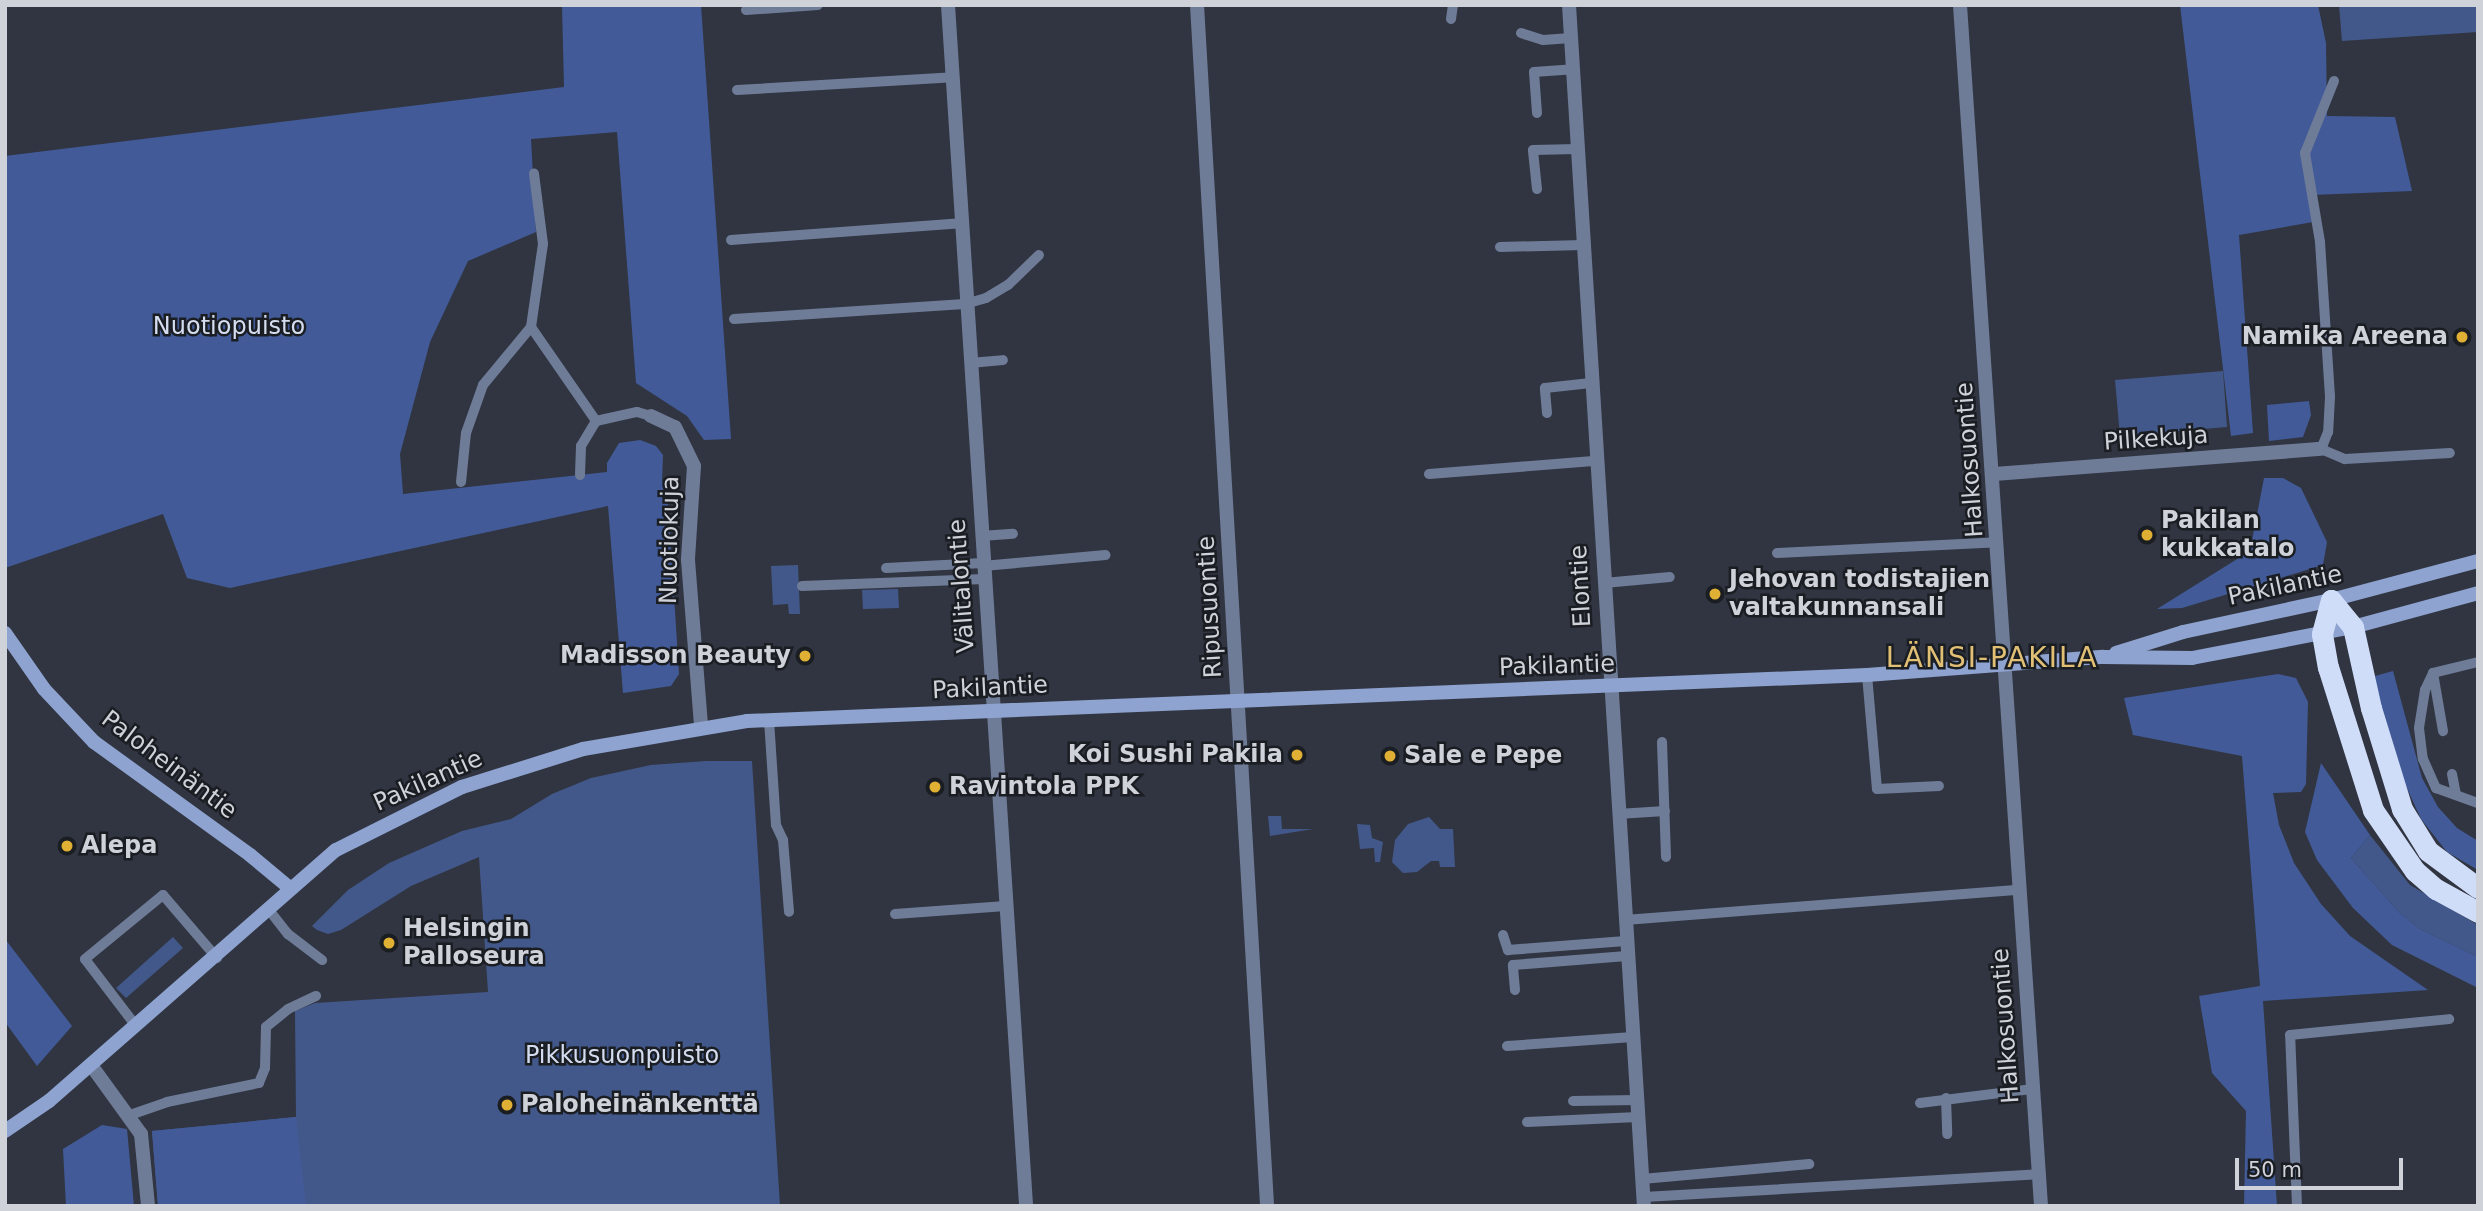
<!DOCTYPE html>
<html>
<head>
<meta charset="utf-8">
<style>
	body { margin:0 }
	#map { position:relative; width:2483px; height:1211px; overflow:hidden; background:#303541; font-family:"DejaVu Sans",sans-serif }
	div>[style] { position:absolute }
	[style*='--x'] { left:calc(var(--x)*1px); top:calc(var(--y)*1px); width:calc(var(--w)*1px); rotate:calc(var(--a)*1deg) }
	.green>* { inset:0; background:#43588a }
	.forest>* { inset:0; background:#425b98 }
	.lane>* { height:10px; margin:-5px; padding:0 5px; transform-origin:5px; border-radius:5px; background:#6f7c98 }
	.street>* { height:14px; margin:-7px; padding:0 7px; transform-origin:7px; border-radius:7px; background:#6f7c98 }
	.secondary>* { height:14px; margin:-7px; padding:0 7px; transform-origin:7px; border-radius:7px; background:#8ea3d0 }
	.highway>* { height:21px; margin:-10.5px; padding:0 10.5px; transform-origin:10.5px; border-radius:10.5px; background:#d0ddf9 }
	.dots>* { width:19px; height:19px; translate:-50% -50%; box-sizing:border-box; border:4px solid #1a1d22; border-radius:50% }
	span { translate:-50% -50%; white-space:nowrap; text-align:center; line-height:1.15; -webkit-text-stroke:5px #1a1d22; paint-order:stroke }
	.park-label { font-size:24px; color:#d4ddef }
	.poi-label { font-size:24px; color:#cfd2d9; font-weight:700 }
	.right { translate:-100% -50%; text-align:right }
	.left { translate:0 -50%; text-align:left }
	.street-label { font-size:24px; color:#cfd2d9 }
	.quarter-label { font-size:28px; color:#e1c076; letter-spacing:2px }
	.frame { position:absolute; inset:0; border:7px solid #cfd2d9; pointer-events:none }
	.scale { position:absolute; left:2235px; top:1158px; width:168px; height:32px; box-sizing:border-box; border:4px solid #cfd2d9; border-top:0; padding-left:9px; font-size:21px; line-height:24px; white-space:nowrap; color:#cfd2d9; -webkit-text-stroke:5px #1a1d22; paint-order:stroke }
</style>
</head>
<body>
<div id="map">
	<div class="green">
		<i style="clip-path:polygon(2339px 5px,2478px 5px,2478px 32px,2342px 41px)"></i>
		<i style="clip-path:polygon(2223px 371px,2227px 427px,2120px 436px,2115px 380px)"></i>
		<i style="clip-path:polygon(798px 565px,800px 614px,789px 614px,788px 604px,773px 605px,771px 566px)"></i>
		<i style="clip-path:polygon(898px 589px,899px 608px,863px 609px,862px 590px)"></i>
		<i style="clip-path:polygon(706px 761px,752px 761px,780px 1206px,158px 1206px,152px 1131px,296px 1117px,295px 1011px,315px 1003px,488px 992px,479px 857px,411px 886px,341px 930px,328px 934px,317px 930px,312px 926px,348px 890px,389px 863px,462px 831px,511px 819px,552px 794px,591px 778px,651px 765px)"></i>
		<i style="clip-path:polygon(1268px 816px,1281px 816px,1282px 829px,1313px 829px,1270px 836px)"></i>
		<i style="clip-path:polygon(1429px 817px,1440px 829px,1453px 829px,1455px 867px,1440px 867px,1439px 861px,1431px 861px,1417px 872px,1403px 873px,1392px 862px,1395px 840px,1408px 824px)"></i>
		<i style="clip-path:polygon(1357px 824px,1370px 825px,1372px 838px,1383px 842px,1380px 862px,1375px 862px,1374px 848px,1360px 849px)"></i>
		<i style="clip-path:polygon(2370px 835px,2410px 885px,2478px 925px,2478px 957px,2420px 929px,2399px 912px,2351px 858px)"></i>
		<i style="clip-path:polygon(173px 937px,183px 948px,126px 998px,116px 988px)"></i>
	</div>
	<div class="forest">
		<i style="clip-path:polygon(562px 5px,701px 5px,731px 439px,704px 440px,687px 416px,636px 383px,617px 132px,531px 139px,536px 232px,468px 261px,430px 342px,400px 454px,403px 494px,607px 472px,607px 463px,619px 443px,640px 440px,656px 446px,663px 455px,662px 481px,667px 486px,679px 674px,671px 686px,623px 693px,608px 506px,230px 588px,187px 578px,163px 514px,5px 568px,5px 156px,564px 87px)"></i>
		<i style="clip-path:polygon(2180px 5px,2318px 5px,2326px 43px,2327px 116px,2395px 117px,2412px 191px,2312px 195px,2313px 222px,2239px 235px,2253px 433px,2231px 436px)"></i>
		<i style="clip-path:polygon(2309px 401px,2311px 415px,2303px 437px,2269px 441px,2267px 405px)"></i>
		<i style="clip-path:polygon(2264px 478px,2283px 478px,2301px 488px,2327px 542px,2323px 565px,2182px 608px,2157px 609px,2250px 551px)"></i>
		<i style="clip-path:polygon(2393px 671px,2422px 778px,2438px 807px,2457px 828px,2478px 841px,2478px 870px,2447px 852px,2421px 819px,2401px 775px,2384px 730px,2375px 676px)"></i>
		<i style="clip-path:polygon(2278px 674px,2296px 678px,2308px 702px,2306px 784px,2301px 792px,2273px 793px,2279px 825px,2294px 863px,2321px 904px,2350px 936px,2428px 990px,2263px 1001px,2277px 1206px,2244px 1206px,2246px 1111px,2212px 1073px,2199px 996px,2260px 986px,2242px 756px,2133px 735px,2124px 698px)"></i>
		<i style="clip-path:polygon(2321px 763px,2370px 835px,2351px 858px,2399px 912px,2420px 929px,2478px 957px,2478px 988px,2392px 945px,2353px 908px,2317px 860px,2305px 832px)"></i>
		<i style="clip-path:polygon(5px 939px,72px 1026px,37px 1066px,5px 1022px)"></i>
		<i style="clip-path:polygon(296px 1117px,306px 1206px,158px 1206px,152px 1131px)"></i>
		<i style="clip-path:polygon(102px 1125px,127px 1129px,134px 1206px,66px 1206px,63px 1149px)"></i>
	</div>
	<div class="lane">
		<i style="--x:746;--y:10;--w:72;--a:-4"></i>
		<i style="--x:1451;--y:19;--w:14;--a:-82"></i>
		<i style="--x:1521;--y:33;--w:23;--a:18"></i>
		<i style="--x:1543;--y:40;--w:28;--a:-4"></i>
		<i style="--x:2334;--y:81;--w:78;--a:111.9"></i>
		<i style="--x:2305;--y:153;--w:90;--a:80.4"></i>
		<i style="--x:2320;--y:242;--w:155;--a:86.3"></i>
		<i style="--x:2330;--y:397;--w:35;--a:93"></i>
		<i style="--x:2328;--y:432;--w:18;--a:112"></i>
		<i style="--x:2321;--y:449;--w:26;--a:23"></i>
		<i style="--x:2345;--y:459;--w:105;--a:-3.3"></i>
		<i style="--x:737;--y:90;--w:216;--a:-3.4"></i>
		<i style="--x:1537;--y:113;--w:41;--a:-94.2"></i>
		<i style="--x:1534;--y:72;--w:39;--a:-4"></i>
		<i style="--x:1537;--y:189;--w:39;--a:-96"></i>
		<i style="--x:1533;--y:150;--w:44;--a:-1.3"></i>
		<i style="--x:731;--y:240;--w:230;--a:-4.2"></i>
		<i style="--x:1500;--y:247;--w:83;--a:-1.4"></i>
		<i style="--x:734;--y:319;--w:231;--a:-3.7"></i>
		<i style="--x:965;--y:304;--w:22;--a:-16"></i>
		<i style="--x:986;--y:298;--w:26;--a:-31"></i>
		<i style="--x:1008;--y:285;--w:43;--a:-44.1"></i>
		<i style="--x:531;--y:327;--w:114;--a:55.3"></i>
		<i style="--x:970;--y:363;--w:33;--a:-5"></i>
		<i style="--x:1547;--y:413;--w:25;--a:-95"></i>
		<i style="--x:1545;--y:388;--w:46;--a:-6.2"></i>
		<i style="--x:1429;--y:474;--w:168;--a:-4.5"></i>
		<i style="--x:580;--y:475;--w:29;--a:-88"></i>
		<i style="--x:581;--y:446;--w:29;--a:-59"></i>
		<i style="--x:596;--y:421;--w:42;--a:-12.4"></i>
		<i style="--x:637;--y:412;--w:15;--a:16"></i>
		<i style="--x:461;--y:482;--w:49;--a:-84.2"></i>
		<i style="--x:466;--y:433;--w:51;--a:-70.5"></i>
		<i style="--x:483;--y:385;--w:75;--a:-50.4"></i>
		<i style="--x:531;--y:327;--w:84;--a:-81.8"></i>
		<i style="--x:543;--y:244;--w:71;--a:-97.3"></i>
		<i style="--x:981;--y:536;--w:32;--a:-4"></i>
		<i style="--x:1777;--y:553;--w:221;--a:-2.8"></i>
		<i style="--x:983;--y:566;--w:123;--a:-5.1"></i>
		<i style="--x:886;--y:568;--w:97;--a:-3"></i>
		<i style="--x:1604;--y:583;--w:66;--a:-5.2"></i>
		<i style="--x:802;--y:586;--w:182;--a:-2.2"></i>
		<i style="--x:2478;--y:662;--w:46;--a:166.3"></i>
		<i style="--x:2433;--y:673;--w:19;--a:115"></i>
		<i style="--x:2425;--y:690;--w:38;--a:99"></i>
		<i style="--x:2419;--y:728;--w:31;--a:83"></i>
		<i style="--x:2423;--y:759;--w:32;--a:66"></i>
		<i style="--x:2436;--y:788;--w:45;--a:19.7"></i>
		<i style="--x:2433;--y:673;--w:59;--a:80.2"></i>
		<i style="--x:1867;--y:675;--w:114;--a:85"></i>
		<i style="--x:1877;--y:789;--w:62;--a:-2.8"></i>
		<i style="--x:769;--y:720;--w:105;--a:86.2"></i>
		<i style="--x:776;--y:825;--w:17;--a:65"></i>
		<i style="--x:783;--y:840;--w:72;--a:85.2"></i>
		<i style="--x:1662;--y:742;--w:115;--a:88"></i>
		<i style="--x:2452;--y:774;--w:20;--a:79"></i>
		<i style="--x:1618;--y:814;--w:47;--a:-3.7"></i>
		<i style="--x:269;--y:910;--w:31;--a:52"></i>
		<i style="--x:288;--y:934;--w:43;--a:37.4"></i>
		<i style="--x:895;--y:914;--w:111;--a:-4.1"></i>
		<i style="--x:1625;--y:920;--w:395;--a:-4.4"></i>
		<i style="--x:1503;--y:935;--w:16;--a:72"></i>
		<i style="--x:1508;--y:950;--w:118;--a:-4.4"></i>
		<i style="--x:1515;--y:990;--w:25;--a:-95"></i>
		<i style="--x:1513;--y:965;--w:114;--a:-4.5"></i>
		<i style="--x:136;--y:1026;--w:84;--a:-127.3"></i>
		<i style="--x:85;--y:959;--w:101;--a:-39.4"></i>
		<i style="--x:163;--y:895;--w:83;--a:49.4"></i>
		<i style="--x:1507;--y:1046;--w:126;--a:-4.1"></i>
		<i style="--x:1946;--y:1098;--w:36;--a:88"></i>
		<i style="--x:1573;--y:1101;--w:64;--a:-0.9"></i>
		<i style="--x:1920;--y:1103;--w:114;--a:-7.1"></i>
		<i style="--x:130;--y:1115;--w:39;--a:-19"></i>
		<i style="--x:167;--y:1102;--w:94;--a:-11.7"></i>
		<i style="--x:259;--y:1083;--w:16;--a:-68"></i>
		<i style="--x:265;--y:1068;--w:41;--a:-88.6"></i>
		<i style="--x:266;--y:1027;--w:28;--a:-39"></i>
		<i style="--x:288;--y:1009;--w:31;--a:-25"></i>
		<i style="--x:1527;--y:1122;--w:111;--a:-2.6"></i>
		<i style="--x:1642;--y:1179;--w:168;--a:-5.1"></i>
		<i style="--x:1644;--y:1197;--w:396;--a:-3.3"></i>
		<i style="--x:2297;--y:1206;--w:171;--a:-92.3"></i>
		<i style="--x:2290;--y:1035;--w:160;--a:-5.7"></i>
	</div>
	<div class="street">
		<i style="--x:948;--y:5;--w:1204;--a:86.28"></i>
		<i style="--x:1197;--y:5;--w:1203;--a:86.66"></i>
		<i style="--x:1569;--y:5;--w:1203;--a:86.43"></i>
		<i style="--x:1960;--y:5;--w:1204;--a:86.14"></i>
		<i style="--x:651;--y:416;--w:26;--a:25"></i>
		<i style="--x:675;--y:427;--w:43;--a:64"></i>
		<i style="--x:694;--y:466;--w:94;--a:93.7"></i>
		<i style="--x:688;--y:560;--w:168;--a:85.5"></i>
		<i style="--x:1994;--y:474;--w:328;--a:-4.4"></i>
		<i style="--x:91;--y:1065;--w:85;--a:54.1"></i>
		<i style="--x:141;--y:1134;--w:72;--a:84.4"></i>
	</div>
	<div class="secondary">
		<i style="--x:5;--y:633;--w:68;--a:55.1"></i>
		<i style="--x:44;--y:689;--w:73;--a:46.7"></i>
		<i style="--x:94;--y:742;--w:193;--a:35.9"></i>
		<i style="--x:250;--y:855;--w:53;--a:39.7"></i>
		<i style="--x:2116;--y:653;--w:70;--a:-17.4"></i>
		<i style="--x:2183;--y:632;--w:151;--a:-12.2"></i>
		<i style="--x:2331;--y:600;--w:152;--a:-14.9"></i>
		<i style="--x:5;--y:1131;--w:53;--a:-34.3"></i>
		<i style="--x:49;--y:1101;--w:381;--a:-41.2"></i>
		<i style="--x:336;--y:850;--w:141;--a:-26.6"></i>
		<i style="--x:462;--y:787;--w:127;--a:-17.4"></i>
		<i style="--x:583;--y:749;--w:166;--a:-9.7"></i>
		<i style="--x:747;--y:721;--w:1121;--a:-2.35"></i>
		<i style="--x:1867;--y:675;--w:237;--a:-4.4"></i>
		<i style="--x:2103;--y:657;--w:89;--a:0.6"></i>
		<i style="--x:2192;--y:658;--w:164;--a:-10.9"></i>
		<i style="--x:2353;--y:627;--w:130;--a:-15.2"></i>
	</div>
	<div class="highway">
		<i style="--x:2331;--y:600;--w:35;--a:105"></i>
		<i style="--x:2322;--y:634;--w:34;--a:80"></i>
		<i style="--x:2328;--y:667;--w:150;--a:72.5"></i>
		<i style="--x:2373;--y:810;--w:74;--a:55.5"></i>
		<i style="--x:2415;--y:871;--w:28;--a:41"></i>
		<i style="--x:2436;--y:889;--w:48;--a:28.7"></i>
		<i style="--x:2331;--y:600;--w:35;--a:51"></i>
		<i style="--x:2353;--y:627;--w:83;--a:77.5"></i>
		<i style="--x:2371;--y:708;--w:106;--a:72.9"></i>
		<i style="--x:2402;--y:809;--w:49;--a:58.2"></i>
		<i style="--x:2428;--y:851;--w:62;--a:36.5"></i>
	</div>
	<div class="dots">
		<i style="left:2462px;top:337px;background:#e0b034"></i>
		<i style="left:2147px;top:535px;background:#e0b034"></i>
		<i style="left:1715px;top:594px;background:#e0b034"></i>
		<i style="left:805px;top:656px;background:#e0b034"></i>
		<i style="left:1297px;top:755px;background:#e0b034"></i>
		<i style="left:1390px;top:756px;background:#e0b034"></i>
		<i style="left:935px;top:787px;background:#e0b034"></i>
		<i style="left:67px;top:846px;background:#e0b034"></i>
		<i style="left:389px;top:943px;background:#e0b034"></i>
		<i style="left:507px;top:1105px;background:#e0b034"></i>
	</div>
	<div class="park-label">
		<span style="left:229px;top:327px">Nuotiopuisto</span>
		<span style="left:622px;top:1056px">Pikkusuonpuisto</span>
	</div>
	<div class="poi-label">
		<span class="right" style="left:2448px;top:337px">Namika Areena</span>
		<span class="left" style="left:2161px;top:535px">Pakilan<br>kukkatalo</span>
		<span class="left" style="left:1729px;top:594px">Jehovan todistajien<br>valtakunnansali</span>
		<span class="right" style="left:791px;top:656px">Madisson Beauty</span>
		<span class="right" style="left:1283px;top:755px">Koi Sushi Pakila</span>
		<span class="left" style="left:1404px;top:756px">Sale e Pepe</span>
		<span class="left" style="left:949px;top:787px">Ravintola PPK</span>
		<span class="left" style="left:81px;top:846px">Alepa</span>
		<span class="left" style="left:403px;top:943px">Helsingin<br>Palloseura</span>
		<span class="left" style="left:521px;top:1105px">Paloheinänkenttä</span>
	</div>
	<div class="street-label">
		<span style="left:2156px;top:439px;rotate:-4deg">Pilkekuja</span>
		<span style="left:1970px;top:460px;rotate:-94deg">Halkosuontie</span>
		<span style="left:670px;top:540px;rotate:-89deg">Nuotiokuja</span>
		<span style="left:962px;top:586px;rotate:-94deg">Välitalontie</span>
		<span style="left:1581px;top:586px;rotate:-93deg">Elontie</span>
		<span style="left:2285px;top:586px;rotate:-12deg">Pakilantie</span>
		<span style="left:1210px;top:607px;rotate:-93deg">Ripusuontie</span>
		<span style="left:1557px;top:666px;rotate:-2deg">Pakilantie</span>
		<span style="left:990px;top:688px;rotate:-3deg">Pakilantie</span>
		<span style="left:169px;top:765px;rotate:37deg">Paloheinäntie</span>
		<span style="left:428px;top:781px;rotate:-24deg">Pakilantie</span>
		<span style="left:2006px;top:1026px;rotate:-94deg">Halkosuontie</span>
	</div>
	<div class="quarter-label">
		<span style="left:1992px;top:658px">LÄNSI-PAKILA</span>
	</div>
	<div class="frame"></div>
	<div class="scale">50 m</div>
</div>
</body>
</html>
